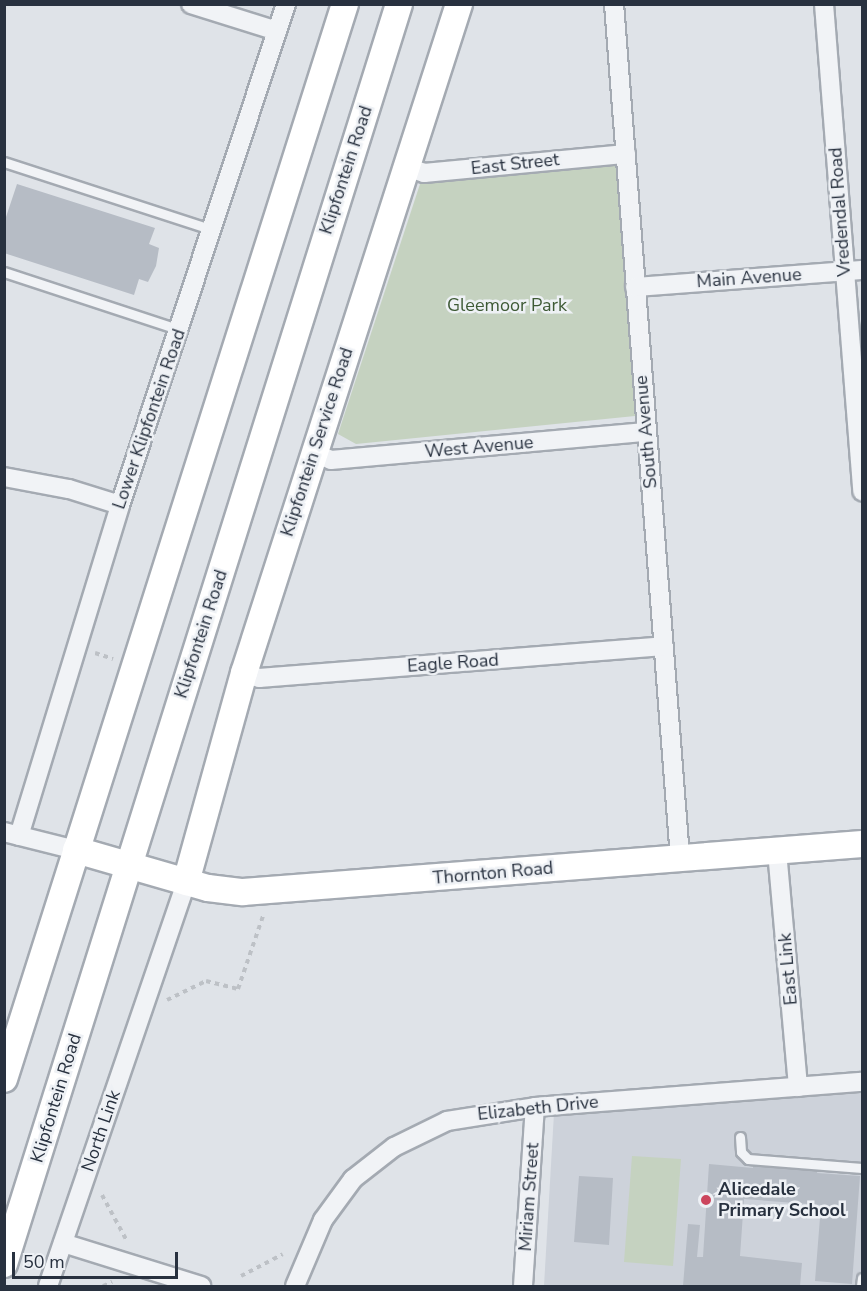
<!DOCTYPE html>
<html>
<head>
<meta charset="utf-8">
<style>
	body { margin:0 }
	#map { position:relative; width:867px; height:1291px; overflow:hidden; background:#dfe3e8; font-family:"Nunito Sans",sans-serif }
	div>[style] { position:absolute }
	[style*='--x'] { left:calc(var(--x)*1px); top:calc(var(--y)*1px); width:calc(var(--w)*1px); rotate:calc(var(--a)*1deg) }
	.built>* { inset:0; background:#cdd2da }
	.green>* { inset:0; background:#c5d2c0 }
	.building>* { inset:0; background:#b6bcc5 }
	.path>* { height:4px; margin-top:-2px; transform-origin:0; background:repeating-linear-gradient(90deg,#bdc1c6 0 4.5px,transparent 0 9px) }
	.roads { filter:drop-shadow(2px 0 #a4aab2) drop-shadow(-2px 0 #a4aab2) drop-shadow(0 2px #a4aab2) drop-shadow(0 -2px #a4aab2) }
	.lane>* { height:9px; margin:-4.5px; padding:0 4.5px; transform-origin:4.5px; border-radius:4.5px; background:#f1f3f6 }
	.street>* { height:18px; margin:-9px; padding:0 9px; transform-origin:9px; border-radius:9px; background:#f1f3f6 }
	.secondary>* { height:26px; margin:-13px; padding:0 13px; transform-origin:13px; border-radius:13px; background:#fff }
	.dots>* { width:16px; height:16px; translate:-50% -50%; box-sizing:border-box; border:3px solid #eef1f5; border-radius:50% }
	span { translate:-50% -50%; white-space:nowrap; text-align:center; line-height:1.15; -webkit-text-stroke:5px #eef1f5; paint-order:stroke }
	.street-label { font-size:18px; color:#28313f }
	.park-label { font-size:18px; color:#3e5a35 }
	.poi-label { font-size:18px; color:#28313f; font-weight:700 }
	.left { translate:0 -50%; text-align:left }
	.frame { position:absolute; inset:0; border:6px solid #28313f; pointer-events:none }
	.scale { position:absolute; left:12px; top:1252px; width:166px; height:27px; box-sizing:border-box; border:3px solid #28313f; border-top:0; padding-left:8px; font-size:18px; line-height:21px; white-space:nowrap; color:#28313f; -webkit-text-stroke:4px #eef1f5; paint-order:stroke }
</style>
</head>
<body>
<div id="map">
	<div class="built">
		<i style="clip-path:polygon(862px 1090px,862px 1286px,544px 1286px,554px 1113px)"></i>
	</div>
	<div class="green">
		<i style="clip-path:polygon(618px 162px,635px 416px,356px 444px,338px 434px,421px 181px)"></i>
		<i style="clip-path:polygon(632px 1156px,681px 1159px,673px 1266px,624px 1262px)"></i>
	</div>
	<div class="building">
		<i style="clip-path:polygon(17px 184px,155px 228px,149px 244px,159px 248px,156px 266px,148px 282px,139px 279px,134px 295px,4px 253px,4px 223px)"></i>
		<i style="clip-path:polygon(753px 1163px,818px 1167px,817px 1173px,860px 1176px,852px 1284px,815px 1281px,821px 1205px,744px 1199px,740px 1256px,802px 1263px,800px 1286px,683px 1286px,688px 1224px,700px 1225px,697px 1257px,703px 1257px,709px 1164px,753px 1168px)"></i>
		<i style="clip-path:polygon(579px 1176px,613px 1178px,609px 1245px,574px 1242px)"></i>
	</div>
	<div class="path">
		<i style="--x:95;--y:653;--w:19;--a:18"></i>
		<i style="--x:167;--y:1000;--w:43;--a:-26"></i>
		<i style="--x:206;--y:981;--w:33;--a:14"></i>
		<i style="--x:238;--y:989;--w:77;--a:-71.1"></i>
		<i style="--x:102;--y:1195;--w:52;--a:61.5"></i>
		<i style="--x:241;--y:1276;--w:47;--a:-27.6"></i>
		<i style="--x:103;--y:1286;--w:10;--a:-24"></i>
	</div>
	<div class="roads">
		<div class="lane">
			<i style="--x:4;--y:162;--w:220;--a:18"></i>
			<i style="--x:4;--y:272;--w:185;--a:18.2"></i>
			<i style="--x:740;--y:1137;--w:15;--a:86"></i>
			<i style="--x:741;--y:1152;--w:10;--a:45"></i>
			<i style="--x:748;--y:1159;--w:114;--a:4.5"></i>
			<i style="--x:861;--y:1286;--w:8;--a:-83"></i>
		</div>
		<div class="street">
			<i style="--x:191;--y:4;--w:90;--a:17.4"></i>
			<i style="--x:614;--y:4;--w:857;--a:85.58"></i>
			<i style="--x:824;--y:4;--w:489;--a:85.5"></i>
			<i style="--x:406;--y:167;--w:19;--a:18"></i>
			<i style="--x:424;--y:173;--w:203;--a:-5.4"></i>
			<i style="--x:635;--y:287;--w:228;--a:-4.3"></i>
			<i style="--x:314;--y:453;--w:18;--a:22"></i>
			<i style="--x:331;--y:460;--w:316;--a:-5.1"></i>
			<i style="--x:4;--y:477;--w:66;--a:10.5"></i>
			<i style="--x:69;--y:489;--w:53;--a:17.4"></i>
			<i style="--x:244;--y:673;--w:16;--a:18"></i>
			<i style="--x:259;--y:678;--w:406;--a:-4.5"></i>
			<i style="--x:4;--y:832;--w:74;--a:14"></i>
			<i style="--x:19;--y:836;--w:346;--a:-73"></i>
			<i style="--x:120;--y:505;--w:528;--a:-71.67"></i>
			<i style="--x:777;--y:851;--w:237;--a:84.9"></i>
			<i style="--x:63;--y:1243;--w:145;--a:17.3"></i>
			<i style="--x:48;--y:1286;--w:427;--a:-71.1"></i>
			<i style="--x:295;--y:1286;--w:72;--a:-67"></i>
			<i style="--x:323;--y:1220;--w:51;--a:-53.8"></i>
			<i style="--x:353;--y:1179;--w:52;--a:-38"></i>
			<i style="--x:394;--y:1147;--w:59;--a:-26.1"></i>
			<i style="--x:447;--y:1121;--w:89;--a:-9"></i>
			<i style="--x:535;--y:1107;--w:328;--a:-4.4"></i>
			<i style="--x:523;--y:1286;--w:179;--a:-86.2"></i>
		</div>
		<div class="secondary">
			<i style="--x:76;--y:850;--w:137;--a:16.1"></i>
			<i style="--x:208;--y:888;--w:35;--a:7"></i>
			<i style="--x:243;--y:892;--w:621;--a:-4.43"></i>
			<i style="--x:186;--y:882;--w:217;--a:-74.5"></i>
			<i style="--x:244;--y:673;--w:703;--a:-72.18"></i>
			<i style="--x:4;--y:1079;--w:1128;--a:-72.4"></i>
			<i style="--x:4;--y:1264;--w:1320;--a:-72.59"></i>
		</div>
	</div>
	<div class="dots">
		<i style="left:706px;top:1200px;background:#cc455d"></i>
	</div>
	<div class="street-label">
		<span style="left:515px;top:164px;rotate:-6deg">East Street</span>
		<span style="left:346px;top:170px;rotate:-72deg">Klipfontein Road</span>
		<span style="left:840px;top:212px;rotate:-94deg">Vredendal Road</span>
		<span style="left:749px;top:278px;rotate:-4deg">Main Avenue</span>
		<span style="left:149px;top:419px;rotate:-71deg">Lower Klipfontein Road</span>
		<span style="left:646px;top:432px;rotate:-95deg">South Avenue</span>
		<span style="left:317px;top:442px;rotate:-72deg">Klipfontein Service Road</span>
		<span style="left:479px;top:447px;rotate:-5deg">West Avenue</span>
		<span style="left:201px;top:634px;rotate:-72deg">Klipfontein Road</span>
		<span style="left:453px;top:663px;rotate:-4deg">Eagle Road</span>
		<span style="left:493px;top:873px;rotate:-5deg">Thornton Road</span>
		<span style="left:788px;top:969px;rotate:-95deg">East Link</span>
		<span style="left:56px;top:1098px;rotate:-73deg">Klipfontein Road</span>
		<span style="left:538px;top:1108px;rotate:-6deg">Elizabeth Drive</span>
		<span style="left:101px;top:1131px;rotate:-71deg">North Link</span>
		<span style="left:529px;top:1197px;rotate:-86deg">Miriam Street</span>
	</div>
	<div class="park-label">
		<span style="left:507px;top:305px">Gleemoor Park</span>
	</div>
	<div class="poi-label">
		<span class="left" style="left:718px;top:1200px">Alicedale<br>Primary School</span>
	</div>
	<div class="frame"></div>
	<div class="scale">50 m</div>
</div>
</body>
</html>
